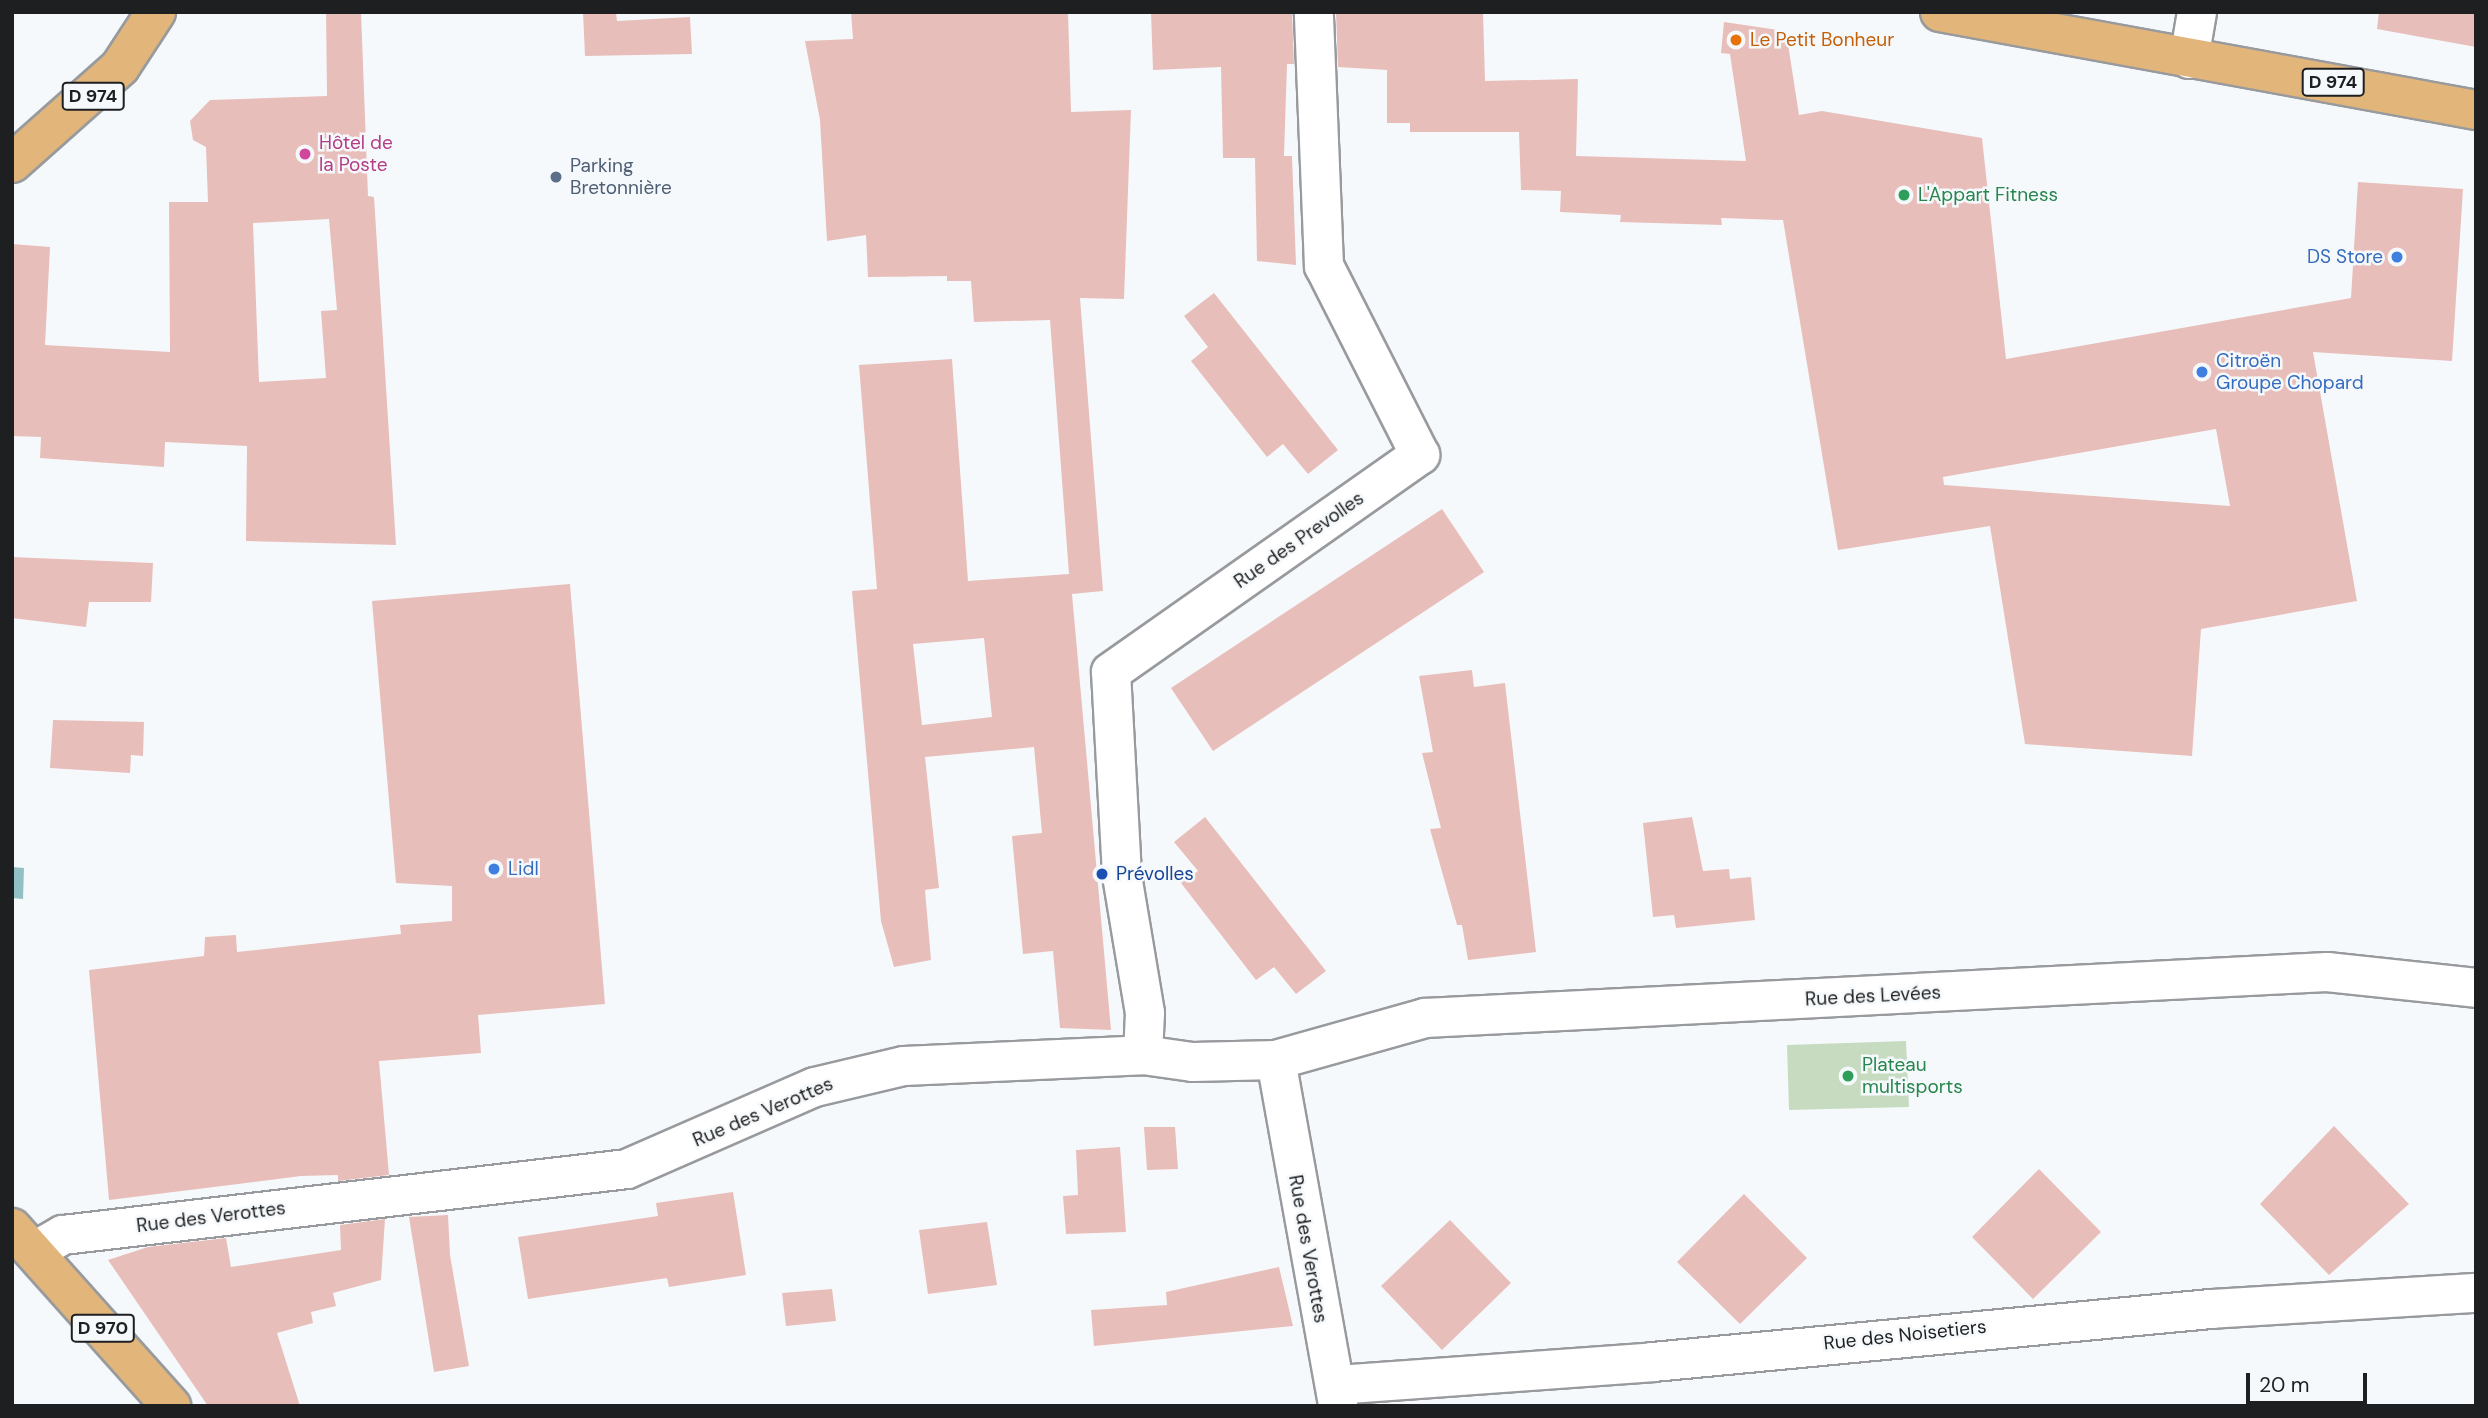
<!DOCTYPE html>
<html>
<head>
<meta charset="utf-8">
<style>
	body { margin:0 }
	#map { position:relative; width:2488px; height:1418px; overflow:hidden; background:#f6f9fb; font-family:"DM Sans",sans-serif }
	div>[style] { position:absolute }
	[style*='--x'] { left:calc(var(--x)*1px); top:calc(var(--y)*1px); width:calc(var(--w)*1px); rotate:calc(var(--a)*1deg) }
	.green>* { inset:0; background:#c7dbc1 }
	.water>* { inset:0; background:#93c0c5 }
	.building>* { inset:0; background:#e8bebb }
	.roads { filter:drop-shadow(2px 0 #989a9d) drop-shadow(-2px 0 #989a9d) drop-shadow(0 2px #989a9d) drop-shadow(0 -2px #989a9d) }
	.minor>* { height:38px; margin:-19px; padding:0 19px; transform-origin:19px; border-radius:19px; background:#fff }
	.secondary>* { height:38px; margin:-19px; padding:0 19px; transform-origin:19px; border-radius:19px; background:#fff }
	.primary>* { height:38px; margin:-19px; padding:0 19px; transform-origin:19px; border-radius:19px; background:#e2b67b }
	.dots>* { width:19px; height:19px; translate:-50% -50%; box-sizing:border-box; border:4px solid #f6f9fb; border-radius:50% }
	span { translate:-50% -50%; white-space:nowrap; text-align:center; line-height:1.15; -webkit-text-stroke:5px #f6f9fb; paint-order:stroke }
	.shield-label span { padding:2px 5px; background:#f6f9fb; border:2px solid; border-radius:5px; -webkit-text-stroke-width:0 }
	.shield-label { font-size:18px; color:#1e1f20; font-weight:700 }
	.food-label { font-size:19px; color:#c56008 }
	.left { translate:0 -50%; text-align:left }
	.hotel-label { font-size:19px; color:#b23c85 }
	.service-label { font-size:19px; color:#4e5e75 }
	.leisure-label { font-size:19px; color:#27864d }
	.shop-label { font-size:19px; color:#366cbe }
	.right { translate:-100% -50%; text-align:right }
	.street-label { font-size:19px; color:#1e1f20 }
	.transit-label { font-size:19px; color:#164399 }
	.frame { position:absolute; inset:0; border:14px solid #1e1f20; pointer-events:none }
	.scale { position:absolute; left:2246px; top:1373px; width:121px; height:32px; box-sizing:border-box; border:4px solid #1e1f20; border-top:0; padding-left:9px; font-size:21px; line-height:24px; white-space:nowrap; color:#1e1f20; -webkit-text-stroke:5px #f6f9fb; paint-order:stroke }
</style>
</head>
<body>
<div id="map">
	<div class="green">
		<i style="clip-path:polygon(1906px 1041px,1909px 1107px,1789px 1110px,1787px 1045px)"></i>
	</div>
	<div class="water">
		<i style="clip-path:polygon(12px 867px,24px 868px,23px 899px,12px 898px)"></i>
	</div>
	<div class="building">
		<i style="clip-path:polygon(evenodd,326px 12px,361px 12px,368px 196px,374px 197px,396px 545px,246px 541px,247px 446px,165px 442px,164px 467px,40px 458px,41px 437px,12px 436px,12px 244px,50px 247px,45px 345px,170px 352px,169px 202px,208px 202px,206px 147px,193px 140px,190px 121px,210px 100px,327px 96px,326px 12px,329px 219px,337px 310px,321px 311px,326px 378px,259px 382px,253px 223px,329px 219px)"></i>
		<i style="clip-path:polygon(583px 12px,616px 12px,617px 21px,690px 17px,692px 54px,585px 56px)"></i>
		<i style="clip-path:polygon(evenodd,851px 12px,1068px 12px,1071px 112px,1131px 110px,1124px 299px,1080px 298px,1103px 591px,1072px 594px,1111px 1030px,1060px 1028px,1053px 951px,1023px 954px,1012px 836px,1042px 833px,1034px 747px,925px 757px,939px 888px,925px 890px,931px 960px,894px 967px,881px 921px,852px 591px,877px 589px,859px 365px,952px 359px,968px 581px,1069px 574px,1050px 320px,974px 322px,971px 281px,947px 281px,947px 276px,868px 277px,866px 235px,827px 241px,820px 120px,805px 41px,853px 39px,851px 12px,984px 638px,992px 717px,922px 725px,913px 644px,984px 638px)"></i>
		<i style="clip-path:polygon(1151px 12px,1292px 12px,1294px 64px,1287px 64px,1284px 156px,1292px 156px,1296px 265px,1257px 261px,1255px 158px,1223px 158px,1221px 67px,1153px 70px)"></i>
		<i style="clip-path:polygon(evenodd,1336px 12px,1483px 12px,1485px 81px,1578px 79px,1576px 156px,1746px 161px,1730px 54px,1721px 53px,1724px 22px,1786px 31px,1799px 115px,1822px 111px,1982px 138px,2006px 359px,2351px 298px,2358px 182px,2463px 189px,2452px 361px,2313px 352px,2357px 601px,2201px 629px,2192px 756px,2025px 744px,1990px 526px,1838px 550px,1783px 220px,1721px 218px,1722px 225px,1620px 222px,1621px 215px,1560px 212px,1561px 191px,1521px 190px,1519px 132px,1410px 132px,1410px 123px,1387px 123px,1387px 70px,1338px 67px,1336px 12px,2216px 429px,2230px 506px,1944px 485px,1943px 477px,2216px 429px)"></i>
		<i style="clip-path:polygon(2379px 12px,2476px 12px,2476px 47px,2377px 29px)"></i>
		<i style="clip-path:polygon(1214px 293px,1338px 450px,1308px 474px,1283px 444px,1267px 457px,1191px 361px,1208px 347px,1184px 316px)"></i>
		<i style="clip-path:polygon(1442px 509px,1484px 572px,1213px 751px,1171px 688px)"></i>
		<i style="clip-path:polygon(12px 557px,153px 563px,151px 602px,89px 602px,86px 627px,12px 618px)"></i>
		<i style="clip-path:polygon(570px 584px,605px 1004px,478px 1015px,481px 1053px,379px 1061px,389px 1175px,338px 1181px,338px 1175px,301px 1176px,109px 1200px,89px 970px,204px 956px,205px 937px,236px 935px,237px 952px,401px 934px,400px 925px,452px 921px,452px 886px,396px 883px,372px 601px)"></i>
		<i style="clip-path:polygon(1472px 670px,1474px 687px,1505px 683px,1536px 952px,1468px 960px,1462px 925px,1457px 925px,1430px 829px,1441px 828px,1422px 753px,1433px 752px,1419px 676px)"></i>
		<i style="clip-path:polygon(53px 720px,144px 722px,143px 756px,131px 755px,130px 773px,50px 768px)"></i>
		<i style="clip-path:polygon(1205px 817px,1326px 971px,1296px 994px,1274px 967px,1256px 980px,1181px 883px,1198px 871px,1174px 842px)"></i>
		<i style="clip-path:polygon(1692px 817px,1703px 871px,1729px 869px,1730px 879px,1751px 877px,1755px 920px,1676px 928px,1674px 915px,1653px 917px,1643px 823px)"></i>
		<i style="clip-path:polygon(2334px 1126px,2409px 1204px,2329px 1275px,2260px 1204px)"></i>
		<i style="clip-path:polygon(1144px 1127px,1175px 1127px,1178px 1169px,1147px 1170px)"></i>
		<i style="clip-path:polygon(1120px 1147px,1126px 1232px,1066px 1234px,1063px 1196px,1078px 1195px,1076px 1150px)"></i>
		<i style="clip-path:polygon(2039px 1169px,2101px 1232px,2033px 1299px,1972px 1237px)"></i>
		<i style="clip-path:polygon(733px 1192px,746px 1275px,669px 1287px,667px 1278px,528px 1299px,518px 1237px,658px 1216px,656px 1203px)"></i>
		<i style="clip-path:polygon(1744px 1194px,1807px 1258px,1740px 1324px,1677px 1262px)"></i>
		<i style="clip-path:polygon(448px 1215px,450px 1255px,469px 1366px,434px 1372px,409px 1217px)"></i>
		<i style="clip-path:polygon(385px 1219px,381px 1280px,333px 1293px,336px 1306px,311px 1312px,313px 1323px,277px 1333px,300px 1406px,208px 1406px,108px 1260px,148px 1247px,226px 1238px,231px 1267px,341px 1250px,340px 1225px)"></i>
		<i style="clip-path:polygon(1450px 1220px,1511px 1283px,1442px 1350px,1381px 1286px)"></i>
		<i style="clip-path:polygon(987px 1222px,997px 1285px,928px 1294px,919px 1230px)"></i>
		<i style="clip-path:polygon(1279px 1267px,1293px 1326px,1094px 1346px,1091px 1310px,1167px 1305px,1166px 1292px)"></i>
		<i style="clip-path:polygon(832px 1289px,836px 1321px,786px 1326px,782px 1293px)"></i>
	</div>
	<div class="roads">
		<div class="minor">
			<i style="--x:1143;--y:1055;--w:42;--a:-87.3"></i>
			<i style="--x:1145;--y:1013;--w:140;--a:-99.5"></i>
			<i style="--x:1122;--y:875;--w:203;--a:-93.1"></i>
			<i style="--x:1111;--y:672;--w:378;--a:-35.1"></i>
			<i style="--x:1420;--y:455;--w:212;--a:-116.9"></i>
			<i style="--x:1324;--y:266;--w:254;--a:-92.3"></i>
			<i style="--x:1276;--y:1060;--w:352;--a:79.8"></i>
			<i style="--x:35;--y:1251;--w:32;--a:-30"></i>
			<i style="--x:63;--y:1235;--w:568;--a:-6.67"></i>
			<i style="--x:627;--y:1169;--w:205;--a:-23.6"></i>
			<i style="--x:815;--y:1087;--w:91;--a:-13.3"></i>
			<i style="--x:904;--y:1066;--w:239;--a:-2.6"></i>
			<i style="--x:1143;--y:1055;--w:50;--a:8"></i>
			<i style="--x:1193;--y:1062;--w:83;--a:-1.4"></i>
			<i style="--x:1276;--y:1060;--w:155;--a:-15.7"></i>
			<i style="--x:1425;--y:1018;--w:903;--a:-2.92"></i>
			<i style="--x:2327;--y:972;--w:150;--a:6.1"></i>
			<i style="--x:1336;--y:1385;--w:318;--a:-4.1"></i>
			<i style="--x:1653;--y:1362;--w:561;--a:-5.43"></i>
			<i style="--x:2211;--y:1309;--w:265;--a:-3.5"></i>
		</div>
		<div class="secondary">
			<i style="--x:2189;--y:59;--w:48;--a:-80.3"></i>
		</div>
		<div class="primary">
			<i style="--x:1940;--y:12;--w:545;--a:10.36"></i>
			<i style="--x:12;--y:163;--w:144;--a:-41.6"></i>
			<i style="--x:120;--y:67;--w:66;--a:-56.8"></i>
			<i style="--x:12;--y:1228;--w:239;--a:48.2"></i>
		</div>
	</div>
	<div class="dots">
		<i style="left:1736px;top:40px;background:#e8710a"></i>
		<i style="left:305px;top:154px;background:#d1479c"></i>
		<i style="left:556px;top:177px;background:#5c6f8a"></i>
		<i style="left:1904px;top:195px;background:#2e9e5b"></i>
		<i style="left:2397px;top:257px;background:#3f7fe0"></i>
		<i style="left:2202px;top:372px;background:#3f7fe0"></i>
		<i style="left:494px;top:869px;background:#3f7fe0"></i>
		<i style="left:1102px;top:874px;background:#1a4fb4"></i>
		<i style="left:1848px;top:1076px;background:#2e9e5b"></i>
	</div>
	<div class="shield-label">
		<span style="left:2333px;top:82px">D 974</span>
		<span style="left:93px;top:96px">D 974</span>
		<span style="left:103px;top:1328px">D 970</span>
	</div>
	<div class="food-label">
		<span class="left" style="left:1750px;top:40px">Le Petit Bonheur</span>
	</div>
	<div class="hotel-label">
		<span class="left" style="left:319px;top:154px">Hôtel de<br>la Poste</span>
	</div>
	<div class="service-label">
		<span class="left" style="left:570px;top:177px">Parking<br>Bretonnière</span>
	</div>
	<div class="leisure-label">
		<span class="left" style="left:1918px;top:195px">L'Appart Fitness</span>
		<span class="left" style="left:1862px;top:1076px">Plateau<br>multisports</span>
	</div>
	<div class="shop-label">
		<span class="right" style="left:2383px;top:257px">DS Store</span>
		<span class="left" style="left:2216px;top:372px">Citroën<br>Groupe Chopard</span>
		<span class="left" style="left:508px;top:869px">Lidl</span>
	</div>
	<div class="street-label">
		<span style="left:1299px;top:540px;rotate:-35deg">Rue des Prevolles</span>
		<span style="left:1873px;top:996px;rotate:-3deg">Rue des Levées</span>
		<span style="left:763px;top:1112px;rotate:-23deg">Rue des Verottes</span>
		<span style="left:211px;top:1217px;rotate:-7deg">Rue des Verottes</span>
		<span style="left:1308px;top:1249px;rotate:80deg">Rue des Verottes</span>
		<span style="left:1905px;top:1335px;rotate:-6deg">Rue des Noisetiers</span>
	</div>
	<div class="transit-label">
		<span class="left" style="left:1116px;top:874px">Prévolles</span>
	</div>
	<div class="frame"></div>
	<div class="scale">20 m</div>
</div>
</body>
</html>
